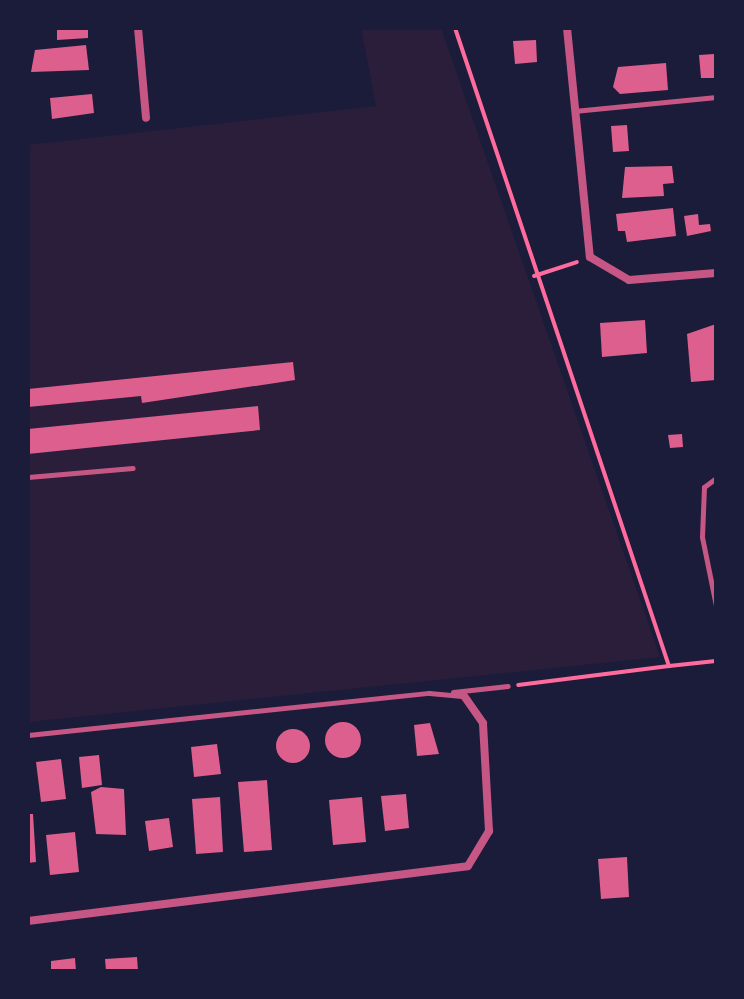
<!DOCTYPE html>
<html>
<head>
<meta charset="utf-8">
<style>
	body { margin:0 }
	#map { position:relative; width:744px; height:999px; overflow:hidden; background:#1b1b3a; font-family:"Space Grotesk",sans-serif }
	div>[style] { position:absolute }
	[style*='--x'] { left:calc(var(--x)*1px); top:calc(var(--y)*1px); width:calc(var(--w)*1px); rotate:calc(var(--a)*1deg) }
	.green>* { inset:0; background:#2a1e3b }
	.building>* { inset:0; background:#dd5f8e }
	.round { border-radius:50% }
	.path>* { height:4px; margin:-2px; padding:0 2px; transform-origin:2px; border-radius:2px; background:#ff6b9d }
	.service>* { height:5px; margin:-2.5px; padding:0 2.5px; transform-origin:2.5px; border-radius:2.5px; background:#c65784 }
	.minor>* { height:8px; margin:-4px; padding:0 4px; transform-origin:4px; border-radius:4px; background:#c65784 }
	span { translate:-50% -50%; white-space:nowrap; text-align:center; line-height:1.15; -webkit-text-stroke:8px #1b1b3a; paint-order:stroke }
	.frame { position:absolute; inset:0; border:30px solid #1b1b3a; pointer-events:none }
</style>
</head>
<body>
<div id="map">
	<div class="green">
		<i style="clip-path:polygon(361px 28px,441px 28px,660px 657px,28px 722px,28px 145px,376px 106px)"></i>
	</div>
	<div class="building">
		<i style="clip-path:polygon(57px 28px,88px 28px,88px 38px,57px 40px)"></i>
		<i style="clip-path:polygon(536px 40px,537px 62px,515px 64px,513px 41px)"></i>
		<i style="clip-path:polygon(86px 45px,89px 70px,31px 72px,35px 50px)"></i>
		<i style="clip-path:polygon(714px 54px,716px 78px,701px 78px,699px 55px)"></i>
		<i style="clip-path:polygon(666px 63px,668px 90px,620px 94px,613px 87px,618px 67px)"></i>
		<i style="clip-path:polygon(92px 94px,94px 113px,52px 119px,50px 98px)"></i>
		<i style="clip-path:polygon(627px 125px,629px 151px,613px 152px,611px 126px)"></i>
		<i style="clip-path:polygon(672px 166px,674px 183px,663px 184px,664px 196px,622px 198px,625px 167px)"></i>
		<i style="clip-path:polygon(673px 208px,676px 236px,627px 242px,625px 231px,618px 231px,616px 214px)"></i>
		<i style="clip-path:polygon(698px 214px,699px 225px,710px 224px,711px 231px,687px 236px,684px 216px)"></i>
		<i style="clip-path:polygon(645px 320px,647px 353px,602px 357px,600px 323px)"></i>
		<i style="clip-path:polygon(716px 324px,716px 380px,691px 382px,687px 334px)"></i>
		<i style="clip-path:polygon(293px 362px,295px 380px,142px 403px,141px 396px,28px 407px,28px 389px)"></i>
		<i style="clip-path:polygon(258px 406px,260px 430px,28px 454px,28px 429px)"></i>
		<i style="clip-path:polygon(682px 434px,683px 447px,670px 448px,668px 435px)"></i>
		<i class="round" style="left:325px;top:722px;width:36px;height:36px"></i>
		<i style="clip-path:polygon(430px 723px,439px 754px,417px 756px,414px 725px)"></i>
		<i class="round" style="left:276px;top:729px;width:34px;height:34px"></i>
		<i style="clip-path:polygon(217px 744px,221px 774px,194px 777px,191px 747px)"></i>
		<i style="clip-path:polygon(99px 755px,102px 785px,82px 788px,79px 757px)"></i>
		<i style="clip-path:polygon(61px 759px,66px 799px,41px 802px,36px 762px)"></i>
		<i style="clip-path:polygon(267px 780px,272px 850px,244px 852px,238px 782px)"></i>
		<i style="clip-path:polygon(101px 787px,124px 789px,126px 835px,96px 834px,91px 792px)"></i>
		<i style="clip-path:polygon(406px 794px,409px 828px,385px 831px,381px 796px)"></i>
		<i style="clip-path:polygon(220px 797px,223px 852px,196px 854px,192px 799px)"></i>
		<i style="clip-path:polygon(362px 797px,366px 842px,333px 845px,329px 800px)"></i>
		<i style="clip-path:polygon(28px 814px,33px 814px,36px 862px,28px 863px)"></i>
		<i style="clip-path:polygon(169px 818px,173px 847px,149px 851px,145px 821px)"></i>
		<i style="clip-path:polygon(75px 832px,79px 872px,50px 875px,46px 835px)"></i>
		<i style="clip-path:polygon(627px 857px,629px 897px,601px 899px,598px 859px)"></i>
		<i style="clip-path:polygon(137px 957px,138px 971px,106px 971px,105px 959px)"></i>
		<i style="clip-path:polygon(75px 958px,76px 971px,51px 971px,51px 961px)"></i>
	</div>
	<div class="path">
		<i style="--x:455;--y:28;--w:673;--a:71.46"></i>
		<i style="--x:669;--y:666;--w:152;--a:172.8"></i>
		<i style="--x:534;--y:276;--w:45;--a:-18"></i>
		<i style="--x:669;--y:666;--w:47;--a:-6.1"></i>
	</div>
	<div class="service">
		<i style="--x:574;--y:111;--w:143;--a:-5.6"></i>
		<i style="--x:28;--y:477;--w:105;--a:-4.9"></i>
		<i style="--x:716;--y:478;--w:15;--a:143"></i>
		<i style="--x:704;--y:487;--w:50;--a:92.3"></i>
		<i style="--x:702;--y:537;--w:70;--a:78.5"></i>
		<i style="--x:453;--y:692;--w:55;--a:-6.2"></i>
		<i style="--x:28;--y:735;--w:403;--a:-6"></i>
		<i style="--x:429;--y:693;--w:36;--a:5"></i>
	</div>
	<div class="minor">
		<i style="--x:138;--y:28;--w:90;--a:84.9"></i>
		<i style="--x:567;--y:28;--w:230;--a:84.3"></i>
		<i style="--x:590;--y:257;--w:45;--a:30.5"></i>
		<i style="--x:629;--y:280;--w:87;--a:-4.6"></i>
		<i style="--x:28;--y:921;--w:443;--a:-7.1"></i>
		<i style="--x:468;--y:866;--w:41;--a:-59"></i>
		<i style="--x:489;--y:831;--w:108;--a:-93.2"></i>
		<i style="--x:483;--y:723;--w:32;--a:-125"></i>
	</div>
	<div class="frame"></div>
</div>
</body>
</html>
